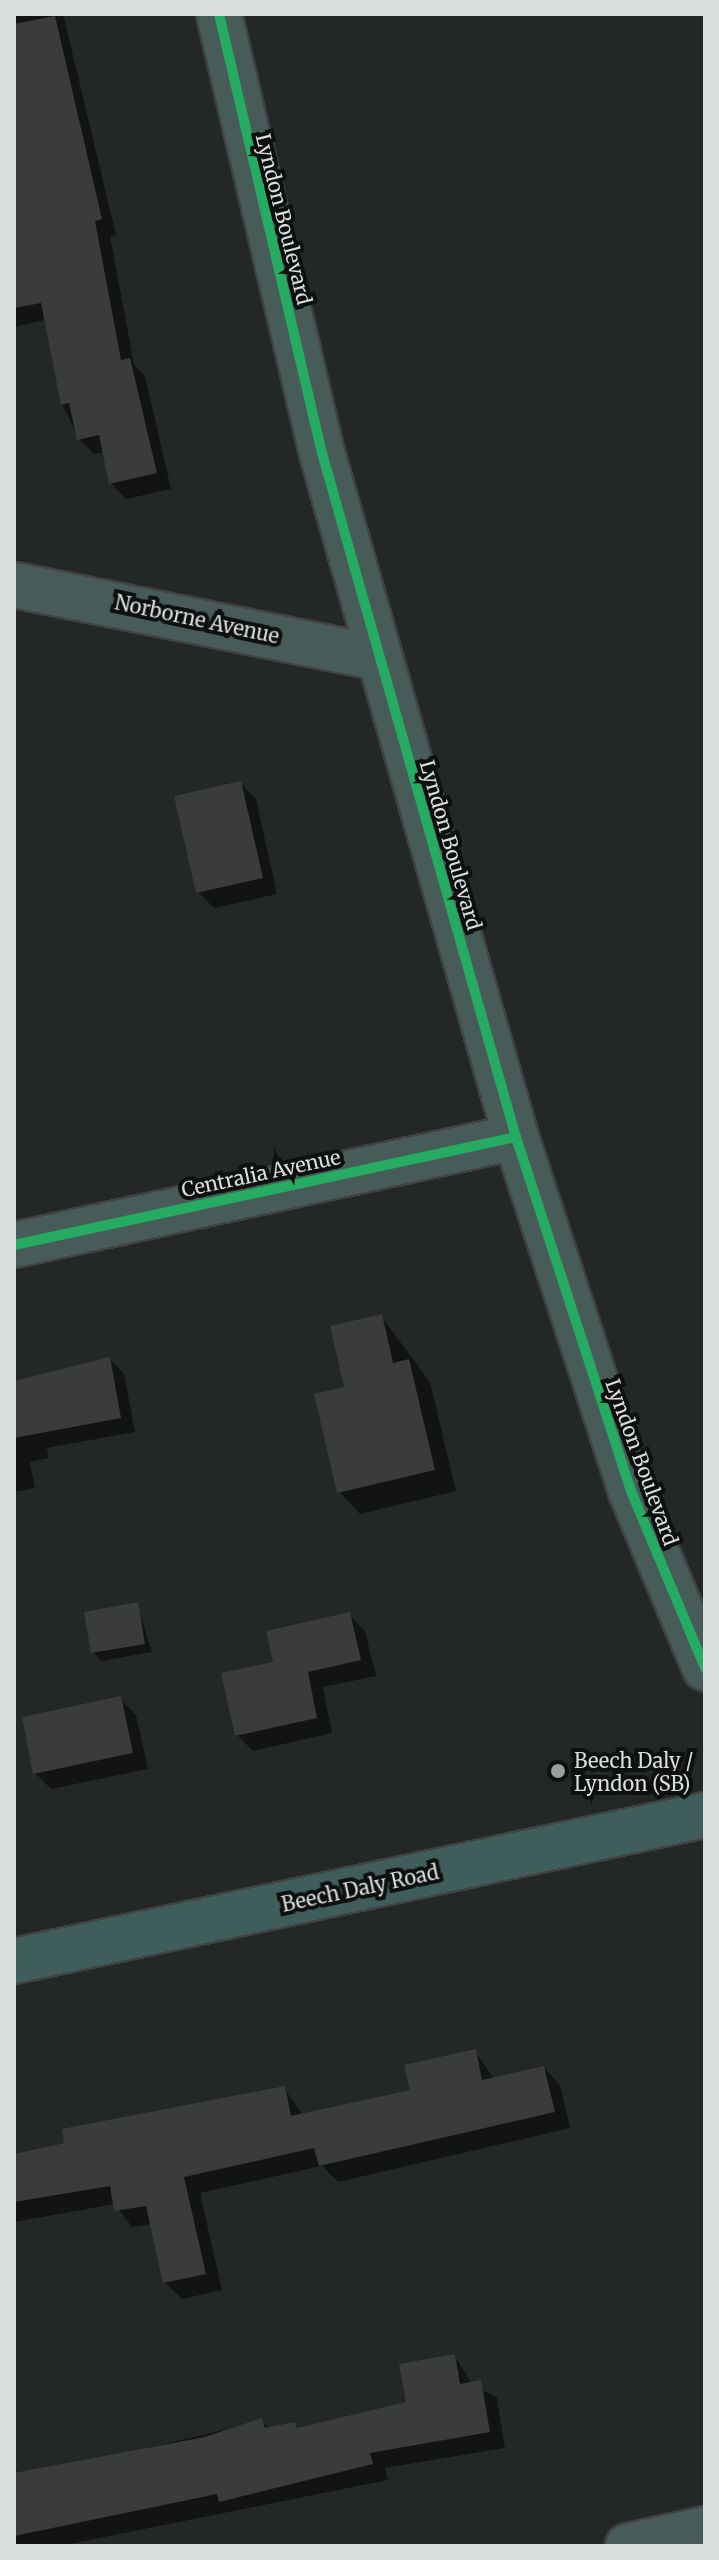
<!DOCTYPE html>
<html>
<head>
<meta charset="utf-8">
<style>
	body { margin:0 }
	#map { position:relative; width:719px; height:2560px; overflow:hidden; background:#232726; font-family:Merriweather,serif }
	div>[style] { position:absolute }
	[style*='--x'] { left:calc(var(--x)*1px); top:calc(var(--y)*1px); width:calc(var(--w)*1px); rotate:calc(var(--a)*1deg) }
	.shadow>* { inset:0; background:#0007 }
	.building>* { inset:0; background:#393c3b }
	.roads { filter:drop-shadow(2px 0 #414343) drop-shadow(-2px 0 #414343) drop-shadow(0 2px #414343) drop-shadow(0 -2px #414343) }
	.street>* { height:44px; margin:-22px; padding:0 22px; transform-origin:22px; border-radius:22px; background:#475c59 }
	.secondary>* { height:44px; margin:-22px; padding:0 22px; transform-origin:22px; border-radius:22px; background:#3f5d5a }
	.cycleway>* { height:10px; margin:-5px; padding:0 5px; transform-origin:5px; border-radius:5px; background:#26ab63 }
	.dots>* { width:22px; height:22px; translate:-50% -50%; box-sizing:border-box; border:4px solid #0e1010; border-radius:50% }
	span { translate:-50% -50%; white-space:nowrap; text-align:center; line-height:1.15; -webkit-text-stroke:8px #0e1010; paint-order:stroke }
	.street-label { font-size:20px; color:#dadedd }
	.poi-label { font-size:20px; color:#dadedd }
	.left { translate:0 -50%; text-align:left }
	.frame { position:absolute; inset:0; border:16px solid #dadedd; pointer-events:none }
</style>
</head>
<body>
<div id="map">
	<div class="shadow">
		<i style="clip-path:polygon(14px 14px,63px 14px,116px 235px,110px 236px,134px 364px,145px 376px,171px 489px,126px 499px,111px 483px,104px 452px,94px 454px,79px 439px,62px 404px,46px 320px,14px 327px)"></i>
		<i style="clip-path:polygon(240px 783px,256px 799px,277px 894px,214px 908px,198px 892px)"></i>
		<i style="clip-path:polygon(381px 1316px,430px 1382px,456px 1491px,360px 1514px,339px 1492px,346px 1388px)"></i>
		<i style="clip-path:polygon(109px 1359px,124px 1373px,135px 1432px,47px 1448px,49px 1458px,30px 1462px,35px 1488px,14px 1492px,14px 1381px)"></i>
		<i style="clip-path:polygon(137px 1604px,152px 1652px,101px 1661px,93px 1652px)"></i>
		<i style="clip-path:polygon(349px 1615px,365px 1631px,376px 1676px,323px 1687px,332px 1733px,253px 1751px,237px 1735px,275px 1663px)"></i>
		<i style="clip-path:polygon(120px 1699px,136px 1715px,148px 1769px,51px 1789px,35px 1773px)"></i>
		<i style="clip-path:polygon(475px 2051px,494px 2079px,544px 2068px,560px 2085px,570px 2128px,338px 2182px,322px 2166px,200px 2193px,222px 2290px,182px 2299px,165px 2282px,152px 2224px,132px 2227px,115px 2204px,14px 2222px,14px 2155px,284px 2088px,303px 2115px,412px 2091px)"></i>
		<i style="clip-path:polygon(455px 2356px,472px 2384px,497px 2398px,505px 2448px,385px 2468px,388px 2480px,60px 2546px,14px 2546px,14px 2479px,262px 2421px,270px 2429px,300px 2429px,408px 2403px)"></i>
	</div>
	<div class="building">
		<i style="clip-path:polygon(55px 16px,102px 219px,95px 221px,121px 360px,130px 358px,157px 473px,109px 484px,99px 435px,77px 440px,69px 403px,61px 405px,41px 303px,14px 308px,14px 24px)"></i>
		<i style="clip-path:polygon(241px 781px,263px 878px,196px 893px,174px 796px)"></i>
		<i style="clip-path:polygon(382px 1314px,393px 1363px,409px 1359px,435px 1470px,337px 1493px,314px 1394px,344px 1387px,330px 1326px)"></i>
		<i style="clip-path:polygon(110px 1357px,121px 1418px,14px 1438px,14px 1381px)"></i>
		<i style="clip-path:polygon(138px 1602px,145px 1644px,91px 1653px,84px 1612px)"></i>
		<i style="clip-path:polygon(350px 1612px,361px 1660px,308px 1672px,317px 1718px,235px 1736px,221px 1673px,273px 1662px,266px 1631px)"></i>
		<i style="clip-path:polygon(121px 1696px,133px 1753px,33px 1774px,22px 1717px)"></i>
		<i style="clip-path:polygon(476px 2049px,482px 2080px,544px 2066px,555px 2112px,319px 2166px,314px 2148px,184px 2177px,206px 2274px,163px 2283px,146px 2206px,114px 2211px,110px 2186px,14px 2202px,14px 2154px,64px 2143px,62px 2129px,285px 2086px,291px 2116px,410px 2090px,404px 2065px)"></i>
		<i style="clip-path:polygon(455px 2354px,460px 2384px,481px 2380px,490px 2432px,370px 2453px,373px 2464px,219px 2502px,217px 2494px,14px 2536px,14px 2473px,205px 2437px,262px 2418px,265px 2428px,295px 2422px,297px 2428px,406px 2402px,399px 2364px)"></i>
	</div>
	<div class="roads">
		<div class="street">
			<i style="--x:219;--y:14;--w:451;--a:76.8"></i>
			<i style="--x:322;--y:453;--w:711;--a:74.17"></i>
			<i style="--x:516;--y:1137;--w:372;--a:72"></i>
			<i style="--x:631;--y:1491;--w:192;--a:67.3"></i>
			<i style="--x:14;--y:585;--w:371;--a:11.3"></i>
			<i style="--x:14;--y:1245;--w:513;--a:-12.14"></i>
			<i style="--x:628;--y:2546;--w:79;--a:-12.4"></i>
		</div>
		<div class="secondary">
			<i style="--x:14;--y:1961;--w:706;--a:-11.93"></i>
		</div>
	</div>
	<div class="cycleway">
		<i style="--x:219;--y:14;--w:451;--a:76.8"></i>
		<i style="--x:322;--y:453;--w:711;--a:74.17"></i>
		<i style="--x:516;--y:1137;--w:372;--a:72"></i>
		<i style="--x:631;--y:1491;--w:192;--a:67.3"></i>
		<i style="--x:14;--y:1245;--w:513;--a:-12.14"></i>
	</div>
	<div class="dots">
		<i style="left:558px;top:1771px;background:#9a9e9d"></i>
	</div>
	<div class="street-label">
		<span style="left:284px;top:219px;rotate:76deg">Lyndon Boulevard</span>
		<span style="left:197px;top:619px;rotate:12deg">Norborne Avenue</span>
		<span style="left:451px;top:845px;rotate:74deg">Lyndon Boulevard</span>
		<span style="left:261px;top:1173px;rotate:-12deg">Centralia Avenue</span>
		<span style="left:642px;top:1462px;rotate:70deg">Lyndon Boulevard</span>
		<span style="left:360px;top:1888px;rotate:-12deg">Beech Daly Road</span>
	</div>
	<div class="poi-label">
		<span class="left" style="left:574px;top:1772px">Beech Daly /<br>Lyndon (SB)</span>
	</div>
	<div class="frame"></div>
</div>
</body>
</html>
